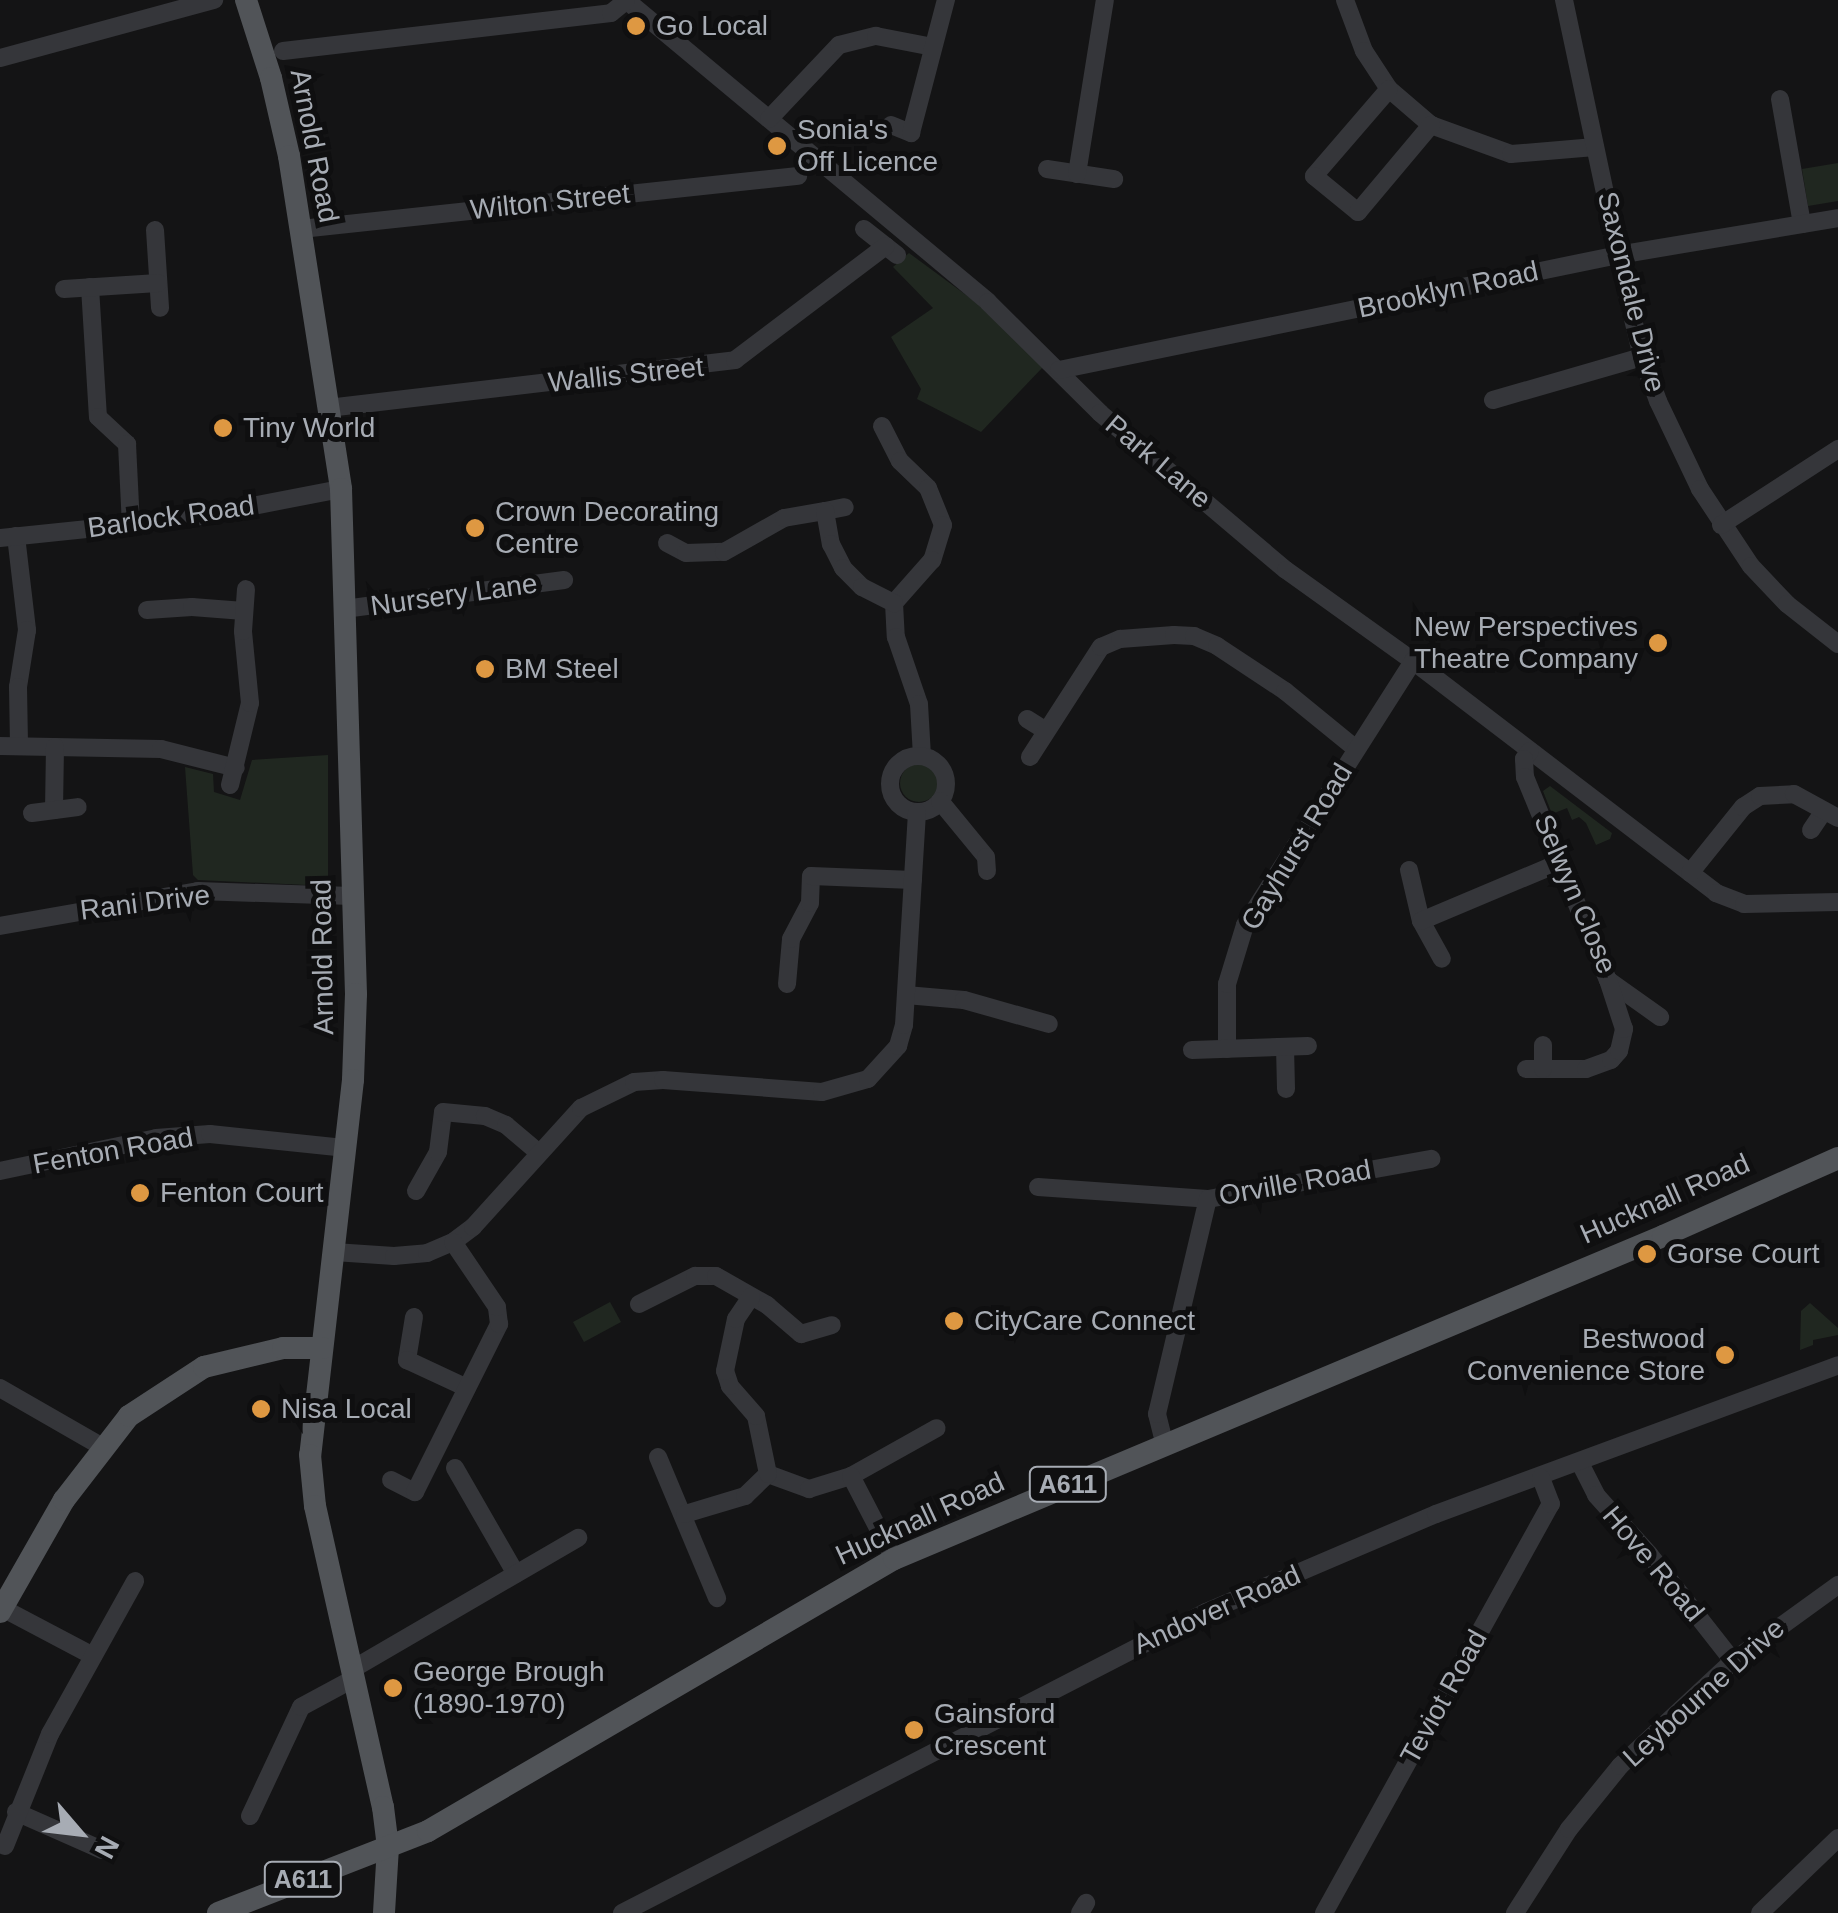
<!DOCTYPE html>
<html>
<head>
<meta charset="utf-8">
<style>
	body { margin:0 }
	#map { position:relative; width:1838px; height:1913px; overflow:hidden; background:#141415; font-family:Helvetica,sans-serif }
	div>[style] { position:absolute }
	[style*='--x'] { left:calc(var(--x)*1px); top:calc(var(--y)*1px); width:calc(var(--w)*1px); rotate:calc(var(--a)*1deg) }
	.green>* { inset:0; background:#202720 }
	.round { border-radius:50% }
	.minor>* { height:18px; margin:-9px; padding:0 9px; transform-origin:9px; border-radius:9px; background:#35363a }
	.minor>.ring { margin:-9px; padding:0; box-sizing:content-box; background:none; border:18px solid #35363a; border-radius:50% }
	.major>* { height:22px; margin:-11px; padding:0 11px; transform-origin:11px; border-radius:11px; background:#515458 }
	.dots>* { width:28px; height:28px; translate:-50% -50%; box-sizing:border-box; border:5px solid #0f0f10; border-radius:50% }
	span { translate:-50% -50%; white-space:nowrap; text-align:center; line-height:1.15; -webkit-text-stroke:10px #0f0f10; paint-order:stroke }
	.shield-label span { padding:2px 8px; background:#0f0f10; border:2px solid; border-radius:8px; -webkit-text-stroke-width:0 }
	.shield-label { font-size:25px; color:#a7acb4; font-weight:700 }
	.poi-label { font-size:28px; color:#a7acb4 }
	.left { translate:0 -50%; text-align:left }
	.right { translate:-100% -50%; text-align:right }
	.street-label { font-size:28px; color:#a7acb4 }
	.north { position:absolute; left:30px; top:1783px; width:100px; height:100px; -webkit-text-stroke:8px #0f0f10; paint-order:stroke; rotate:118deg; font-size:28px; font-weight:700; line-height:40px; text-align:center; color:#a7acb4 }
	.north::after { content:''; display:block; margin:auto; width:35px; height:45px; background:#a7acb4; clip-path:polygon(50% 0,100% 100%,50% 72%,0 100%) }
</style>
</head>
<body>
<div id="map">
	<div class="green">
		<i style="clip-path:polygon(1838px 163px,1838px 201px,1808px 206px,1802px 169px)"></i>
		<i style="clip-path:polygon(909px 253px,985px 309px,1043px 367px,981px 432px,917px 399px,921px 389px,891px 337px,933px 308px,893px 267px)"></i>
		<i style="clip-path:polygon(328px 755px,328px 886px,198px 880px,193px 875px,185px 767px,213px 774px,214px 792px,240px 800px,252px 760px)"></i>
		<i class="round" style="left:900px;top:764px;width:38px;height:38px"></i>
		<i style="clip-path:polygon(1550px 786px,1612px 833px,1610px 839px,1596px 845px,1586px 823px,1579px 817px,1572px 820px,1567px 808px,1552px 814px,1543px 791px)"></i>
		<i style="clip-path:polygon(610px 1302px,621px 1322px,584px 1342px,573px 1322px)"></i>
		<i style="clip-path:polygon(1810px 1303px,1838px 1328px,1838px 1335px,1813px 1340px,1813px 1345px,1800px 1350px,1801px 1311px)"></i>
	</div>
	<div class="minor">
		<i style="--x:626;--y:0;--w:471;--a:39.8"></i>
		<i style="--x:988;--y:302;--w:158;--a:44.7"></i>
		<i style="--x:1100;--y:413;--w:243;--a:40.2"></i>
		<i style="--x:1286;--y:570;--w:156;--a:35.6"></i>
		<i style="--x:1413;--y:661;--w:382;--a:37.4"></i>
		<i style="--x:1716;--y:893;--w:30;--a:21"></i>
		<i style="--x:1744;--y:904;--w:94;--a:-1.2"></i>
		<i style="--x:1345;--y:0;--w:54;--a:69.6"></i>
		<i style="--x:1364;--y:51;--w:45;--a:56.7"></i>
		<i style="--x:1389;--y:89;--w:55;--a:40.6"></i>
		<i style="--x:1431;--y:125;--w:85;--a:19.9"></i>
		<i style="--x:1511;--y:154;--w:84;--a:-4.8"></i>
		<i style="--x:1564;--y:0;--w:261;--a:78"></i>
		<i style="--x:1618;--y:255;--w:105;--a:76.8"></i>
		<i style="--x:1642;--y:357;--w:47;--a:70"></i>
		<i style="--x:1658;--y:401;--w:98;--a:64.5"></i>
		<i style="--x:1700;--y:489;--w:92;--a:56.5"></i>
		<i style="--x:1751;--y:566;--w:52;--a:46.5"></i>
		<i style="--x:1787;--y:604;--w:65;--a:38.1"></i>
		<i style="--x:283;--y:51;--w:330;--a:-6.6"></i>
		<i style="--x:611;--y:13;--w:19;--a:-39"></i>
		<i style="--x:0;--y:58;--w:222;--a:-15.2"></i>
		<i style="--x:1389;--y:89;--w:115;--a:130.8"></i>
		<i style="--x:1314;--y:176;--w:57;--a:39.3"></i>
		<i style="--x:1358;--y:212;--w:114;--a:-50"></i>
		<i style="--x:1780;--y:99;--w:127;--a:80"></i>
		<i style="--x:769;--y:119;--w:102;--a:-46.6"></i>
		<i style="--x:839;--y:45;--w:38;--a:-14"></i>
		<i style="--x:876;--y:36;--w:58;--a:10.9"></i>
		<i style="--x:891;--y:125;--w:22;--a:22"></i>
		<i style="--x:911;--y:133;--w:138;--a:-75.3"></i>
		<i style="--x:1047;--y:169;--w:68;--a:8.5"></i>
		<i style="--x:1077;--y:174;--w:176;--a:-80.9"></i>
		<i style="--x:301;--y:229;--w:500;--a:-6.1"></i>
		<i style="--x:864;--y:229;--w:42;--a:38.2"></i>
		<i style="--x:155;--y:230;--w:78;--a:86.3"></i>
		<i style="--x:90;--y:287;--w:130;--a:86.5"></i>
		<i style="--x:98;--y:417;--w:40;--a:43"></i>
		<i style="--x:127;--y:444;--w:81;--a:87.2"></i>
		<i style="--x:64;--y:289;--w:94;--a:-3.7"></i>
		<i style="--x:1059;--y:370;--w:571;--a:-11.62"></i>
		<i style="--x:1618;--y:255;--w:223;--a:-9.5"></i>
		<i style="--x:1493;--y:400;--w:155;--a:-16.1"></i>
		<i style="--x:328;--y:408;--w:410;--a:-6.7"></i>
		<i style="--x:735;--y:360;--w:189;--a:-37.1"></i>
		<i style="--x:882;--y:426;--w:39;--a:63"></i>
		<i style="--x:900;--y:461;--w:39;--a:44"></i>
		<i style="--x:928;--y:488;--w:40;--a:68"></i>
		<i style="--x:943;--y:525;--w:37;--a:107"></i>
		<i style="--x:932;--y:560;--w:57;--a:131.5"></i>
		<i style="--x:894;--y:603;--w:34;--a:87"></i>
		<i style="--x:896;--y:637;--w:71;--a:71.1"></i>
		<i style="--x:919;--y:704;--w:52;--a:86.7"></i>
		<i style="--x:825;--y:511;--w:20;--a:-11"></i>
		<i style="--x:1721;--y:525;--w:140;--a:-33"></i>
		<i style="--x:16;--y:536;--w:95;--a:83.3"></i>
		<i style="--x:27;--y:630;--w:58;--a:99"></i>
		<i style="--x:18;--y:687;--w:59;--a:89"></i>
		<i style="--x:0;--y:538;--w:186;--a:-5.9"></i>
		<i style="--x:185;--y:519;--w:159;--a:-10.9"></i>
		<i style="--x:667;--y:543;--w:21;--a:28"></i>
		<i style="--x:686;--y:553;--w:38;--a:-2"></i>
		<i style="--x:724;--y:552;--w:69;--a:-29.5"></i>
		<i style="--x:784;--y:518;--w:42;--a:-9.7"></i>
		<i style="--x:825;--y:511;--w:34;--a:80"></i>
		<i style="--x:831;--y:544;--w:27;--a:63"></i>
		<i style="--x:843;--y:568;--w:27;--a:45"></i>
		<i style="--x:862;--y:587;--w:36;--a:27"></i>
		<i style="--x:344;--y:609;--w:222;--a:-7.5"></i>
		<i style="--x:147;--y:610;--w:45;--a:-3.8"></i>
		<i style="--x:192;--y:607;--w:52;--a:4.4"></i>
		<i style="--x:1027;--y:719;--w:22;--a:32"></i>
		<i style="--x:0;--y:746;--w:161;--a:1.1"></i>
		<i style="--x:161;--y:749;--w:77;--a:14.2"></i>
		<i style="--x:1530;--y:751;--w:10;--a:127"></i>
		<i style="--x:1524;--y:759;--w:18;--a:87"></i>
		<i style="--x:1525;--y:777;--w:219;--a:67.8"></i>
		<i style="--x:1608;--y:980;--w:64;--a:35.4"></i>
		<i class="ring" style="left:890px;top:756px;width:38px;height:38px"></i>
		<i style="--x:1030;--y:757;--w:131;--a:-57.2"></i>
		<i style="--x:1101;--y:647;--w:21;--a:-23"></i>
		<i style="--x:1120;--y:639;--w:54;--a:-4.2"></i>
		<i style="--x:1174;--y:635;--w:20;--a:3"></i>
		<i style="--x:1194;--y:636;--w:25;--a:23"></i>
		<i style="--x:1217;--y:646;--w:82;--a:33.5"></i>
		<i style="--x:1285;--y:691;--w:92;--a:39.2"></i>
		<i style="--x:230;--y:785;--w:84;--a:-76.3"></i>
		<i style="--x:250;--y:703;--w:72;--a:-95.6"></i>
		<i style="--x:243;--y:631;--w:42;--a:-85.9"></i>
		<i style="--x:940;--y:801;--w:72;--a:50.6"></i>
		<i style="--x:986;--y:857;--w:14;--a:86"></i>
		<i style="--x:54;--y:810;--w:63;--a:-89.1"></i>
		<i style="--x:32;--y:813;--w:46;--a:-7.4"></i>
		<i style="--x:1811;--y:830;--w:22;--a:-56"></i>
		<i style="--x:1409;--y:870;--w:52;--a:76.8"></i>
		<i style="--x:1421;--y:921;--w:43;--a:61.1"></i>
		<i style="--x:1690;--y:873;--w:85;--a:-51.2"></i>
		<i style="--x:1743;--y:807;--w:20;--a:-33"></i>
		<i style="--x:1760;--y:796;--w:34;--a:-3"></i>
		<i style="--x:1794;--y:794;--w:50;--a:28.6"></i>
		<i style="--x:1421;--y:921;--w:150;--a:-22.8"></i>
		<i style="--x:0;--y:926;--w:201;--a:-10"></i>
		<i style="--x:198;--y:891;--w:154;--a:1.9"></i>
		<i style="--x:787;--y:984;--w:45;--a:-84.9"></i>
		<i style="--x:791;--y:939;--w:41;--a:-62.2"></i>
		<i style="--x:810;--y:903;--w:27;--a:-88"></i>
		<i style="--x:811;--y:876;--w:102;--a:2.2"></i>
		<i style="--x:906;--y:995;--w:58;--a:4.9"></i>
		<i style="--x:964;--y:1000;--w:88;--a:15.8"></i>
		<i style="--x:1285;--y:1047;--w:42;--a:88.6"></i>
		<i style="--x:1227;--y:1049;--w:65;--a:-90"></i>
		<i style="--x:1227;--y:984;--w:62;--a:-73"></i>
		<i style="--x:1245;--y:925;--w:313;--a:-57.5"></i>
		<i style="--x:1192;--y:1050;--w:116;--a:-2"></i>
		<i style="--x:1526;--y:1069;--w:60;--a:0"></i>
		<i style="--x:1586;--y:1069;--w:27;--a:-20"></i>
		<i style="--x:1611;--y:1060;--w:12;--a:-48"></i>
		<i style="--x:1619;--y:1051;--w:23;--a:-77"></i>
		<i style="--x:1624;--y:1029;--w:52;--a:-108.1"></i>
		<i style="--x:1543;--y:1069;--w:24;--a:-90"></i>
		<i style="--x:0;--y:1171;--w:159;--a:-11.9"></i>
		<i style="--x:156;--y:1138;--w:54;--a:-4.2"></i>
		<i style="--x:210;--y:1134;--w:137;--a:5.9"></i>
		<i style="--x:1038;--y:1187;--w:170;--a:4"></i>
		<i style="--x:1208;--y:1199;--w:227;--a:-10.2"></i>
		<i style="--x:416;--y:1191;--w:45;--a:-60.6"></i>
		<i style="--x:438;--y:1152;--w:40;--a:-82.9"></i>
		<i style="--x:443;--y:1112;--w:42;--a:5.4"></i>
		<i style="--x:485;--y:1116;--w:23;--a:23"></i>
		<i style="--x:506;--y:1125;--w:42;--a:40.2"></i>
		<i style="--x:334;--y:1252;--w:60;--a:3.8"></i>
		<i style="--x:394;--y:1256;--w:33;--a:-5"></i>
		<i style="--x:427;--y:1253;--w:28;--a:-23"></i>
		<i style="--x:453;--y:1242;--w:25;--a:-37"></i>
		<i style="--x:473;--y:1227;--w:161;--a:-47.8"></i>
		<i style="--x:581;--y:1108;--w:59;--a:-26.1"></i>
		<i style="--x:634;--y:1082;--w:29;--a:-4"></i>
		<i style="--x:663;--y:1080;--w:159;--a:4.3"></i>
		<i style="--x:822;--y:1092;--w:48;--a:-15.8"></i>
		<i style="--x:868;--y:1079;--w:45;--a:-47.7"></i>
		<i style="--x:898;--y:1046;--w:22;--a:-74"></i>
		<i style="--x:904;--y:1025;--w:213;--a:-86.5"></i>
		<i style="--x:639;--y:1304;--w:63;--a:-26.6"></i>
		<i style="--x:695;--y:1276;--w:21;--a:0"></i>
		<i style="--x:716;--y:1276;--w:59;--a:29.6"></i>
		<i style="--x:767;--y:1305;--w:45;--a:40.5"></i>
		<i style="--x:801;--y:1334;--w:32;--a:-16"></i>
		<i style="--x:414;--y:1317;--w:44;--a:99.2"></i>
		<i style="--x:407;--y:1360;--w:66;--a:25"></i>
		<i style="--x:0;--y:1388;--w:116;--a:29.9"></i>
		<i style="--x:1164;--y:1442;--w:29;--a:-104"></i>
		<i style="--x:1157;--y:1414;--w:221;--a:-76.7"></i>
		<i style="--x:658;--y:1457;--w:153;--a:67.3"></i>
		<i style="--x:1580;--y:1463;--w:36;--a:63"></i>
		<i style="--x:1596;--y:1495;--w:79;--a:48.1"></i>
		<i style="--x:1649;--y:1554;--w:136;--a:51.9"></i>
		<i style="--x:455;--y:1468;--w:122;--a:60.1"></i>
		<i style="--x:768;--y:1474;--w:44;--a:20.1"></i>
		<i style="--x:809;--y:1489;--w:44;--a:-17.2"></i>
		<i style="--x:851;--y:1476;--w:98;--a:-29.2"></i>
		<i style="--x:851;--y:1476;--w:93;--a:62.6"></i>
		<i style="--x:391;--y:1480;--w:27;--a:27"></i>
		<i style="--x:415;--y:1492;--w:188;--a:-63.4"></i>
		<i style="--x:499;--y:1324;--w:17;--a:-97"></i>
		<i style="--x:497;--y:1307;--w:78;--a:-124.1"></i>
		<i style="--x:685;--y:1514;--w:63;--a:-16.7"></i>
		<i style="--x:745;--y:1496;--w:32;--a:-44"></i>
		<i style="--x:768;--y:1474;--w:59;--a:-101.7"></i>
		<i style="--x:756;--y:1416;--w:40;--a:-131"></i>
		<i style="--x:730;--y:1386;--w:16;--a:-108"></i>
		<i style="--x:725;--y:1371;--w:53;--a:-78.1"></i>
		<i style="--x:736;--y:1319;--w:27;--a:-56"></i>
		<i style="--x:2;--y:1608;--w:103;--a:27.8"></i>
		<i style="--x:351;--y:1670;--w:263;--a:-30.2"></i>
		<i style="--x:16;--y:1812;--w:94;--a:23.8"></i>
		<i style="--x:250;--y:1816;--w:120;--a:-64.9"></i>
		<i style="--x:301;--y:1707;--w:59;--a:-28.3"></i>
		<i style="--x:5;--y:1846;--w:121;--a:-68.1"></i>
		<i style="--x:50;--y:1734;--w:175;--a:-60.9"></i>
		<i style="--x:622;--y:1913;--w:657;--a:-27.27"></i>
		<i style="--x:1206;--y:1612;--w:250;--a:-23.1"></i>
		<i style="--x:1436;--y:1514;--w:429;--a:-20.3"></i>
		<i style="--x:1080;--y:1913;--w:12;--a:-59"></i>
		<i style="--x:1324;--y:1913;--w:468;--a:-61"></i>
		<i style="--x:1551;--y:1504;--w:28;--a:-111"></i>
		<i style="--x:1515;--y:1913;--w:100;--a:-57.3"></i>
		<i style="--x:1569;--y:1829;--w:81;--a:-51"></i>
		<i style="--x:1620;--y:1766;--w:154;--a:-42.9"></i>
		<i style="--x:1733;--y:1661;--w:130;--a:-35.9"></i>
		<i style="--x:1760;--y:1913;--w:108;--a:-43.9"></i>
	</div>
	<div class="major">
		<i style="--x:246;--y:0;--w:82;--a:72.2"></i>
		<i style="--x:271;--y:78;--w:80;--a:77"></i>
		<i style="--x:289;--y:156;--w:337;--a:81.1"></i>
		<i style="--x:341;--y:489;--w:505;--a:88.3"></i>
		<i style="--x:356;--y:994;--w:86;--a:92"></i>
		<i style="--x:353;--y:1080;--w:377;--a:96.5"></i>
		<i style="--x:310;--y:1455;--w:51;--a:84.4"></i>
		<i style="--x:315;--y:1506;--w:309;--a:77.3"></i>
		<i style="--x:383;--y:1807;--w:40;--a:82.9"></i>
		<i style="--x:388;--y:1847;--w:66;--a:93.5"></i>
		<i style="--x:0;--y:1612;--w:129;--a:-60.3"></i>
		<i style="--x:64;--y:1500;--w:106;--a:-52.3"></i>
		<i style="--x:129;--y:1416;--w:90;--a:-33.2"></i>
		<i style="--x:204;--y:1367;--w:81;--a:-13.5"></i>
		<i style="--x:283;--y:1348;--w:39;--a:0"></i>
		<i style="--x:218;--y:1913;--w:225;--a:-21.3"></i>
		<i style="--x:428;--y:1831;--w:540;--a:-30.27"></i>
		<i style="--x:894;--y:1559;--w:834;--a:-22.78"></i>
		<i style="--x:1663;--y:1236;--w:192;--a:-24"></i>
	</div>
	<div class="dots">
		<i style="left:636px;top:26px;background:#de9842"></i>
		<i style="left:777px;top:146px;background:#de9842"></i>
		<i style="left:223px;top:428px;background:#de9842"></i>
		<i style="left:475px;top:528px;background:#de9842"></i>
		<i style="left:1658px;top:643px;background:#de9842"></i>
		<i style="left:485px;top:669px;background:#de9842"></i>
		<i style="left:140px;top:1193px;background:#de9842"></i>
		<i style="left:1647px;top:1254px;background:#de9842"></i>
		<i style="left:954px;top:1321px;background:#de9842"></i>
		<i style="left:1725px;top:1355px;background:#de9842"></i>
		<i style="left:261px;top:1409px;background:#de9842"></i>
		<i style="left:393px;top:1688px;background:#de9842"></i>
		<i style="left:914px;top:1730px;background:#de9842"></i>
	</div>
	<div class="shield-label">
		<span style="left:1068px;top:1484px">A611</span>
		<span style="left:303px;top:1879px">A611</span>
	</div>
	<div class="poi-label">
		<span class="left" style="left:656px;top:26px">Go Local</span>
		<span class="left" style="left:797px;top:146px">Sonia's<br>Off Licence</span>
		<span class="left" style="left:243px;top:428px">Tiny World</span>
		<span class="left" style="left:495px;top:528px">Crown Decorating<br>Centre</span>
		<span class="right" style="left:1638px;top:643px">New Perspectives<br>Theatre Company</span>
		<span class="left" style="left:505px;top:669px">BM Steel</span>
		<span class="left" style="left:160px;top:1193px">Fenton Court</span>
		<span class="left" style="left:1667px;top:1254px">Gorse Court</span>
		<span class="left" style="left:974px;top:1321px">CityCare Connect</span>
		<span class="right" style="left:1705px;top:1355px">Bestwood<br>Convenience Store</span>
		<span class="left" style="left:281px;top:1409px">Nisa Local</span>
		<span class="left" style="left:413px;top:1688px">George Brough<br>(1890-1970)</span>
		<span class="left" style="left:934px;top:1730px">Gainsford<br>Crescent</span>
	</div>
	<div class="street-label">
		<span style="left:314px;top:146px;rotate:79deg">Arnold Road</span>
		<span style="left:550px;top:202px;rotate:-6deg">Wilton Street</span>
		<span style="left:1448px;top:290px;rotate:-12deg">Brooklyn Road</span>
		<span style="left:1631px;top:292px;rotate:76deg">Saxondale Drive</span>
		<span style="left:626px;top:375px;rotate:-6deg">Wallis Street</span>
		<span style="left:1158px;top:462px;rotate:40deg">Park Lane</span>
		<span style="left:171px;top:517px;rotate:-8deg">Barlock Road</span>
		<span style="left:454px;top:595px;rotate:-8deg">Nursery Lane</span>
		<span style="left:1297px;top:847px;rotate:-59deg">Gayhurst Road</span>
		<span style="left:1575px;top:894px;rotate:67deg">Selwyn Close</span>
		<span style="left:145px;top:903px;rotate:-7deg">Rani Drive</span>
		<span style="left:323px;top:957px;rotate:-91deg">Arnold Road</span>
		<span style="left:113px;top:1151px;rotate:-10deg">Fenton Road</span>
		<span style="left:1295px;top:1183px;rotate:-10deg">Orville Road</span>
		<span style="left:1665px;top:1199px;rotate:-24deg">Hucknall Road</span>
		<span style="left:920px;top:1519px;rotate:-25deg">Hucknall Road</span>
		<span style="left:1653px;top:1564px;rotate:50deg">Hove Road</span>
		<span style="left:1217px;top:1610px;rotate:-24deg">Andover Road</span>
		<span style="left:1704px;top:1693px;rotate:-42deg">Leybourne Drive</span>
		<span style="left:1444px;top:1697px;rotate:-61deg">Teviot Road</span>
	</div>
	<div class="north">N</div>
</div>
</body>
</html>
